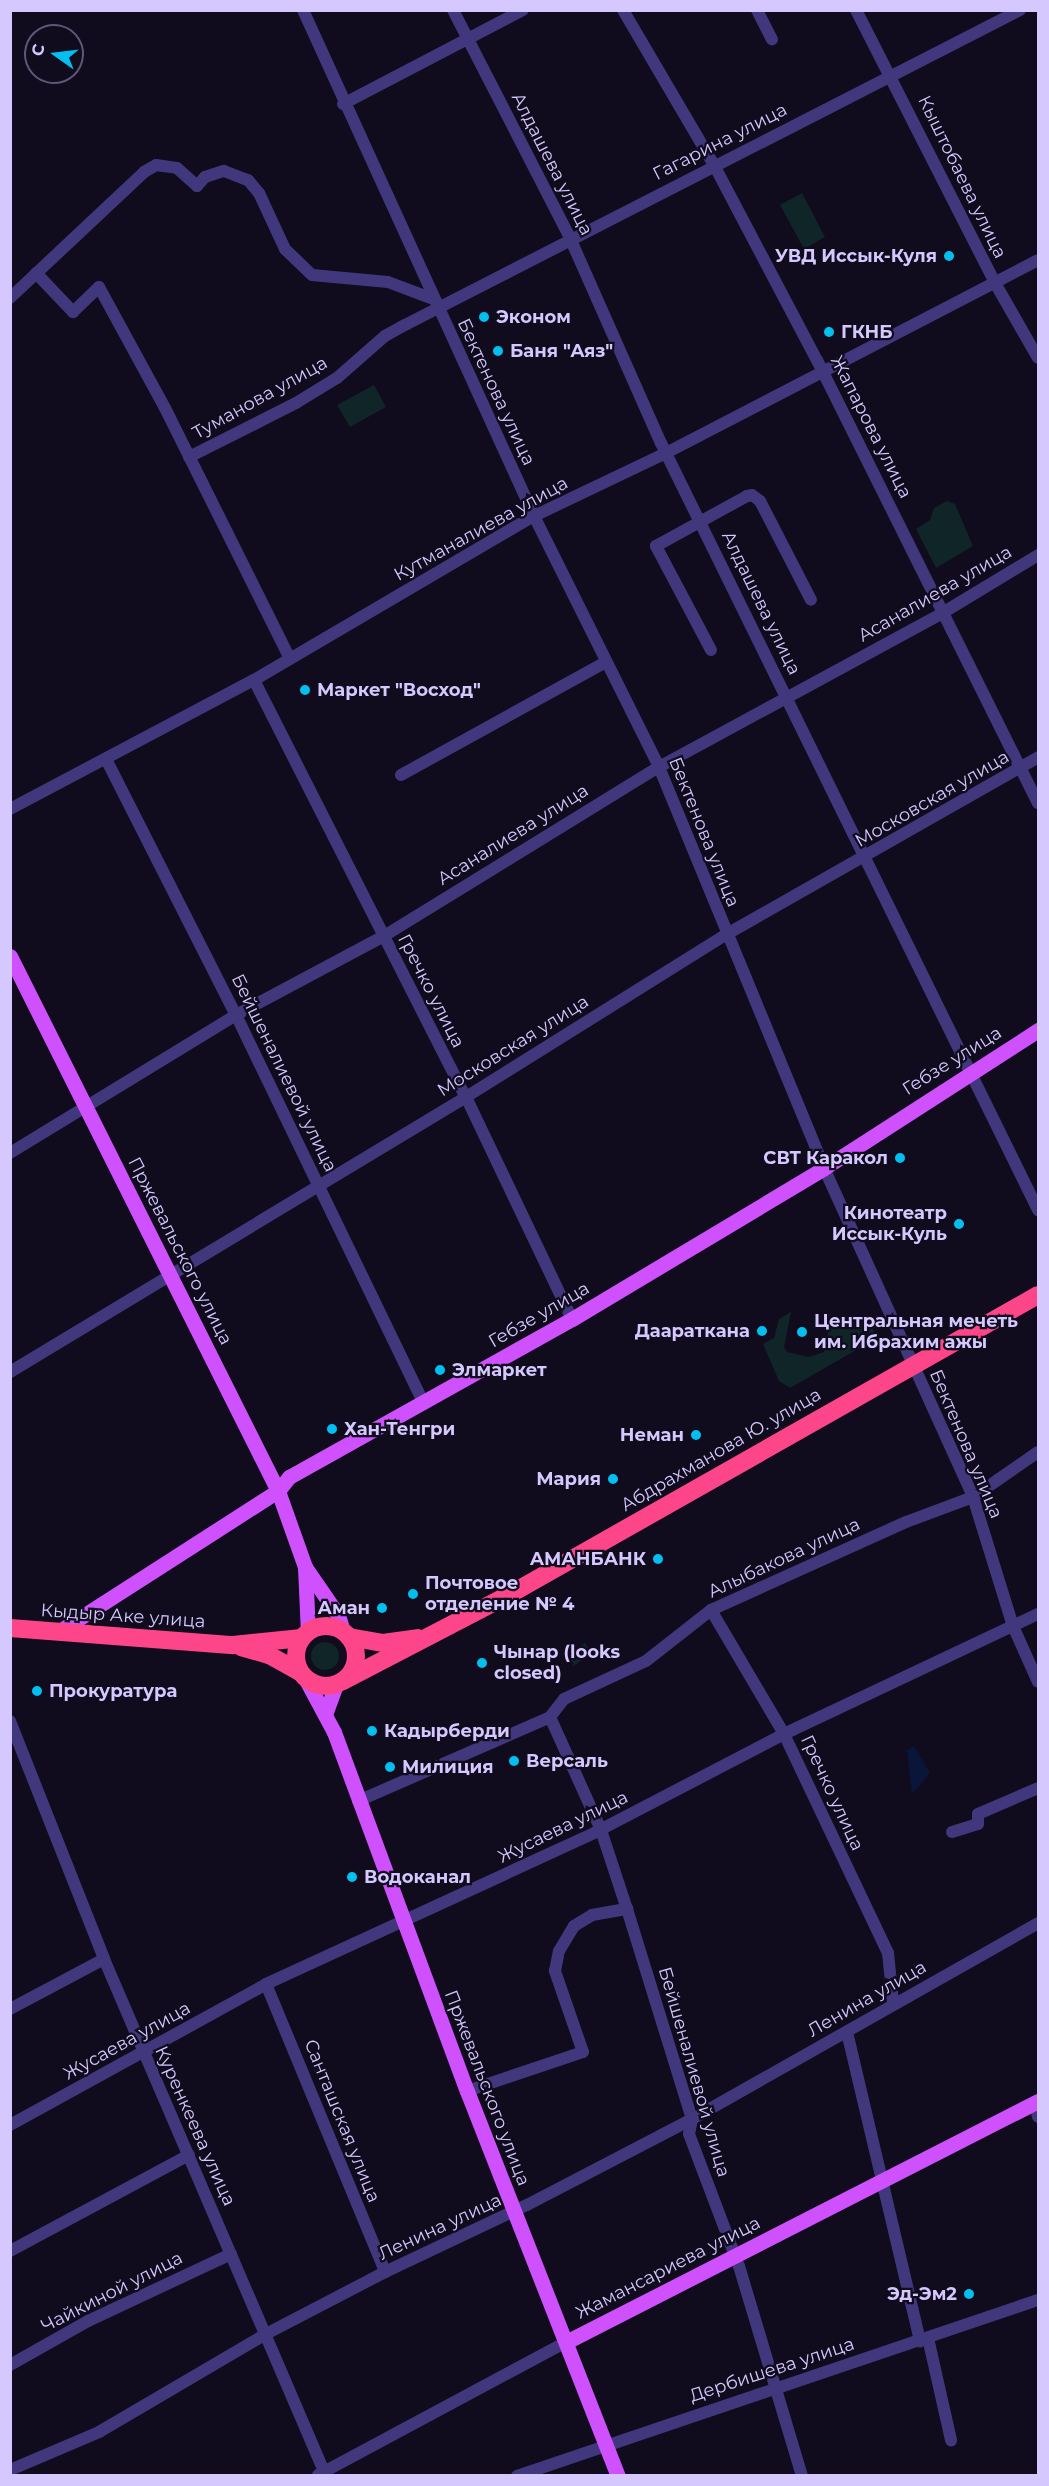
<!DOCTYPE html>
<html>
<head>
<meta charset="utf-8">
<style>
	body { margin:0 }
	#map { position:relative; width:1049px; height:2486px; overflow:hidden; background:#100c1d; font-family:Montserrat,sans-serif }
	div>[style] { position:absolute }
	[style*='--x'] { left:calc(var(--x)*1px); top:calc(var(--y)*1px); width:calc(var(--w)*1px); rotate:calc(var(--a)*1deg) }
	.green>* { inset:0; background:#0f2527 }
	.round { border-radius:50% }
	.water>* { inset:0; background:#091539 }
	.minor>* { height:12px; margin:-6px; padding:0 6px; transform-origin:6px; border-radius:6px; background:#41377c }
	.major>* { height:15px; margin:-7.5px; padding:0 7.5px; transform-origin:7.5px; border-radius:7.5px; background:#cf51fd }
	.highway>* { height:18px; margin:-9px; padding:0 9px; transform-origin:9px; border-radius:9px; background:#fd4589 }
	.highway>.ring { margin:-9px; padding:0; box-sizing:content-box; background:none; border:18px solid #fd4589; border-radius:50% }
	.dots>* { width:16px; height:16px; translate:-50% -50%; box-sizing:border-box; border:3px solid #100c1d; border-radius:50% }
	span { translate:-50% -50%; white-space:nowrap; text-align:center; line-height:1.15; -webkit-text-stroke:4.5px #100c1d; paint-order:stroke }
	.street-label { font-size:18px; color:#d4c8fe }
	.poi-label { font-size:18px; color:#d4c8fe; font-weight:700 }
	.right { translate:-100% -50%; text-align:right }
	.left { translate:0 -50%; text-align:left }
	.frame { position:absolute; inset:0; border:12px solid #d4c8fe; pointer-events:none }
	.north { position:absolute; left:24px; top:24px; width:60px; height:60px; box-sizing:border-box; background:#100c1d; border:2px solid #5e5777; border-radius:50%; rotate:284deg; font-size:16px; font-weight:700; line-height:24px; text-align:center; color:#d4c8fe }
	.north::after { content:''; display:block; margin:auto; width:21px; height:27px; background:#03bff0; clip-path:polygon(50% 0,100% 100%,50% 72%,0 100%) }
</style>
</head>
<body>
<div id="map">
	<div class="green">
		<i style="clip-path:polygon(802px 193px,825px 237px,804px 249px,780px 205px)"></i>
		<i style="clip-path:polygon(374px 385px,386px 407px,350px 427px,337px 405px)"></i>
		<i style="clip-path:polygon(947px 501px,955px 504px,973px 546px,936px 568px,916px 529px,930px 520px,934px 508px)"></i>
		<i style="clip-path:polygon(791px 1312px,784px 1347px,787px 1352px,809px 1357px,824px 1352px,831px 1319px,860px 1318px,869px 1321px,877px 1338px,790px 1388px,779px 1381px,763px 1344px,774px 1338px,779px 1319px)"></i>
		<i class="round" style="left:311px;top:1642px;width:28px;height:28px"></i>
		<i style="clip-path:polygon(585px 1643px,592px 1654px,573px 1666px,566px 1656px)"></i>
	</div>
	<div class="water">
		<i style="clip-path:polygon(914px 1746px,930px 1773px,912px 1794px,907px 1750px)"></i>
	</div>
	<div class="minor">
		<i style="--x:303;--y:10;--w:556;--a:65.46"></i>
		<i style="--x:534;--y:516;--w:280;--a:63.5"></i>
		<i style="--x:659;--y:767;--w:434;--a:67.6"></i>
		<i style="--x:824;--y:1168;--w:361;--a:65.6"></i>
		<i style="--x:973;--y:1497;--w:135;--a:72.8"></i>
		<i style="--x:1013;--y:1626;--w:61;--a:65.9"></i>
		<i style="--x:453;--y:10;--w:256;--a:62.8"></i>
		<i style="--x:570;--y:238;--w:224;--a:66.1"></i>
		<i style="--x:661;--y:443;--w:855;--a:63.82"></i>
		<i style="--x:623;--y:10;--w:180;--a:59.6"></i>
		<i style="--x:714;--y:165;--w:221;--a:62.2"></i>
		<i style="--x:817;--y:360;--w:495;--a:63.5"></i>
		<i style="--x:757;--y:10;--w:33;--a:63"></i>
		<i style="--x:856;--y:10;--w:306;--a:63"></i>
		<i style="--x:995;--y:283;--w:86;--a:60.2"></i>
		<i style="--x:343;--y:104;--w:203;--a:-27.6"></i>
		<i style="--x:36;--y:273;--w:54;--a:46.5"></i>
		<i style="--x:73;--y:312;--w:36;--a:-44"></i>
		<i style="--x:99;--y:287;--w:138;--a:61.4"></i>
		<i style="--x:165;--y:408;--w:280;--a:63.5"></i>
		<i style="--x:10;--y:298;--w:184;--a:-43.2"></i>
		<i style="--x:144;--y:172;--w:14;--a:-30"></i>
		<i style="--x:156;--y:165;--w:21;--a:8"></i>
		<i style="--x:177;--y:168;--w:27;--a:42"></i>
		<i style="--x:197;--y:186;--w:12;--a:-48"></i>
		<i style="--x:205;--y:177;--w:20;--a:-18"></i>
		<i style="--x:224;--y:171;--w:26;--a:21"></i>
		<i style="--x:248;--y:180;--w:17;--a:50"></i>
		<i style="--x:259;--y:193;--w:62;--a:65.1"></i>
		<i style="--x:285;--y:249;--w:37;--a:44"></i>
		<i style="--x:312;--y:275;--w:76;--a:5.3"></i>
		<i style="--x:388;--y:282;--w:48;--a:20.7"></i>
		<i style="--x:189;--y:457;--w:120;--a:-26.8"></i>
		<i style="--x:296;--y:403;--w:48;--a:-31.4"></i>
		<i style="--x:337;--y:378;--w:64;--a:-41.2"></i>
		<i style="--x:385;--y:336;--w:23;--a:-29"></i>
		<i style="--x:405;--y:325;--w:691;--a:-27.12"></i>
		<i style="--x:711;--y:650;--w:118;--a:-117.9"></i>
		<i style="--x:656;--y:546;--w:104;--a:-28.8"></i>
		<i style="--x:747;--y:496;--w:5;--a:-11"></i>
		<i style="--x:752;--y:495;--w:10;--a:37"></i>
		<i style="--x:760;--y:501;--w:111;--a:62.7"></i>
		<i style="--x:254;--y:680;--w:468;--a:63.1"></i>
		<i style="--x:466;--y:1097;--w:246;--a:64.5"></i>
		<i style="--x:107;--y:761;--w:285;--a:63.1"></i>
		<i style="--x:236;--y:1015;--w:432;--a:64.2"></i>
		<i style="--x:401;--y:775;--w:234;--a:-28.9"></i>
		<i style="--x:10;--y:809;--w:276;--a:-27.9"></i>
		<i style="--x:254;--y:680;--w:324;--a:-30.4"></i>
		<i style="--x:534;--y:516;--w:146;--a:-25.5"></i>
		<i style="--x:666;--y:453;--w:419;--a:-27.4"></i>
		<i style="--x:10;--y:1153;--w:265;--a:-31.4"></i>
		<i style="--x:236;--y:1015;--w:168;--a:-28.1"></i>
		<i style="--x:384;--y:936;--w:323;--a:-31.6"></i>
		<i style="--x:659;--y:767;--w:324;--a:-28.5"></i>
		<i style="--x:944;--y:612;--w:110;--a:-31.2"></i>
		<i style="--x:10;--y:1372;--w:533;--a:-31.09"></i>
		<i style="--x:466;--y:1097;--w:308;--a:-32"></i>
		<i style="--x:727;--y:934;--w:358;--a:-29.6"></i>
		<i style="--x:711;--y:1610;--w:144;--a:59.5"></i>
		<i style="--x:784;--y:1734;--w:242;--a:64.6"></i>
		<i style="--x:888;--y:1953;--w:49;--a:84.2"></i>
		<i style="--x:550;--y:1717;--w:124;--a:65.7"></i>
		<i style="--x:601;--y:1830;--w:83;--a:71.8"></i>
		<i style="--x:627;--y:1909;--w:220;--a:72.8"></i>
		<i style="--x:692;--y:2119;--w:15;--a:101"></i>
		<i style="--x:689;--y:2134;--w:141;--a:69.3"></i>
		<i style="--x:739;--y:2266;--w:219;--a:73.3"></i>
		<i style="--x:10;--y:1721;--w:256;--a:68.4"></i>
		<i style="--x:104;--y:1959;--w:563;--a:66.76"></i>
		<i style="--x:358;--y:1801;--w:210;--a:-23.6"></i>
		<i style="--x:550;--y:1717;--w:23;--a:-52"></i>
		<i style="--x:564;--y:1699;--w:90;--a:-24.9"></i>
		<i style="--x:646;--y:1661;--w:83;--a:-38.1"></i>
		<i style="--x:711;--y:1610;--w:214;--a:-24.3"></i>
		<i style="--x:906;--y:1522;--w:72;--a:-20.5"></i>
		<i style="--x:973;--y:1497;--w:79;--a:-34.7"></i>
		<i style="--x:952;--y:1832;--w:27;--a:-17"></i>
		<i style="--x:978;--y:1824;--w:10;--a:-90"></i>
		<i style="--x:978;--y:1814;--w:65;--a:-23.4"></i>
		<i style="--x:266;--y:1984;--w:312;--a:67.5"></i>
		<i style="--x:10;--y:2009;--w:106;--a:-28"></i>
		<i style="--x:847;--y:2032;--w:318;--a:76.7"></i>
		<i style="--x:467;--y:2091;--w:122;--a:-18.6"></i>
		<i style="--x:583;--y:2052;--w:86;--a:-109.1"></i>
		<i style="--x:555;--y:1971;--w:20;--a:-79"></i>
		<i style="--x:559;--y:1951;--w:29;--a:-59"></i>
		<i style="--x:574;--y:1926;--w:21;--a:-31"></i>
		<i style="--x:592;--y:1915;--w:36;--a:-10"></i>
		<i style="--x:1035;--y:2103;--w:14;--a:78"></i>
		<i style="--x:10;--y:2125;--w:292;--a:-28.8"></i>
		<i style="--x:266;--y:1984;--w:361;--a:-24.7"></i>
		<i style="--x:594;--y:1833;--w:214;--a:-27.5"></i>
		<i style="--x:784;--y:1734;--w:281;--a:-25.3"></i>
		<i style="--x:10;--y:2251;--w:203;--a:-28.2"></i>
		<i style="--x:928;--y:2338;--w:105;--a:77.3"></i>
		<i style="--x:10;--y:2365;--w:90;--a:-29.4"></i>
		<i style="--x:88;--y:2321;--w:158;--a:-25.1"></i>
		<i style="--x:10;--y:2470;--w:97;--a:-23.1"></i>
		<i style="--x:99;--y:2432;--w:194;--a:-30.4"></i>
		<i style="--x:266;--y:2334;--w:134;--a:-27.5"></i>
		<i style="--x:385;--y:2272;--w:157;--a:-25.3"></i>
		<i style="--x:527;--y:2205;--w:186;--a:-27.5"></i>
		<i style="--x:692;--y:2119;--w:398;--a:-29.5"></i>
		<i style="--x:318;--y:2475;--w:281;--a:-28.2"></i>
		<i style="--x:517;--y:2476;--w:550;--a:-18.67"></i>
	</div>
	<div class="major">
		<i style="--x:10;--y:956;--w:598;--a:63.39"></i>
		<i style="--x:278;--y:1491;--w:81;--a:70.4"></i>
		<i style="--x:305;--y:1567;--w:58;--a:55.5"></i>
		<i style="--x:338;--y:1615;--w:17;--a:73"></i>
		<i style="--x:305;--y:1567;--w:65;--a:87.4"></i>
		<i style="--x:58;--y:1632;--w:261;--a:-32.7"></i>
		<i style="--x:278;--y:1491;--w:18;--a:-52"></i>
		<i style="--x:289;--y:1477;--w:324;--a:-29.2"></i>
		<i style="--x:572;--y:1319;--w:294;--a:-30.9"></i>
		<i style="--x:824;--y:1168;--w:255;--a:-32.8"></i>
		<i style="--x:305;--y:1678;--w:61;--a:61.8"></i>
		<i style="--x:334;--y:1732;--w:383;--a:69.7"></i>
		<i style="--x:467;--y:2091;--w:414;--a:68.6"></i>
		<i style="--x:326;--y:1712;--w:29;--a:-70"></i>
		<i style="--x:566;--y:2342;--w:530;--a:-27.05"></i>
	</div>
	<div class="highway">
		<i class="ring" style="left:296px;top:1626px;width:42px;height:42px"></i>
		<i style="--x:10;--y:1628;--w:224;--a:4.4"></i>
		<i style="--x:233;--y:1645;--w:69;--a:-5.8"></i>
		<i style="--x:349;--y:1637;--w:35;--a:10"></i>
		<i style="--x:383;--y:1643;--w:35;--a:-8"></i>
		<i style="--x:241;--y:1647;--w:29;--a:16"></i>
		<i style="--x:269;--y:1655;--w:35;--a:29"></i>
		<i style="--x:343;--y:1681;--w:193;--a:-27.5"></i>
		<i style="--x:514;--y:1592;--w:602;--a:-29.54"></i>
	</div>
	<div class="dots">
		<i style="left:949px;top:256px;background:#03bff0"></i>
		<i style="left:484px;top:317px;background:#03bff0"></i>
		<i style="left:829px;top:332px;background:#03bff0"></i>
		<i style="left:498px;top:351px;background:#03bff0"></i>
		<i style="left:305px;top:690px;background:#03bff0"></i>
		<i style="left:900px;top:1158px;background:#03bff0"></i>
		<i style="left:959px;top:1224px;background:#03bff0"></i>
		<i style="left:762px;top:1331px;background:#03bff0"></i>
		<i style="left:802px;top:1332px;background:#03bff0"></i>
		<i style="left:440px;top:1370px;background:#03bff0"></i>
		<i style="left:332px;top:1429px;background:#03bff0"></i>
		<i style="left:696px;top:1435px;background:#03bff0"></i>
		<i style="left:613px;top:1479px;background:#03bff0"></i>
		<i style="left:658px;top:1559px;background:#03bff0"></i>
		<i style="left:413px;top:1594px;background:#03bff0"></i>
		<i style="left:382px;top:1608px;background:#03bff0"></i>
		<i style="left:482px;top:1663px;background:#03bff0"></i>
		<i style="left:37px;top:1691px;background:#03bff0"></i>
		<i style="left:372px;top:1731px;background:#03bff0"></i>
		<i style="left:514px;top:1761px;background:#03bff0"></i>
		<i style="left:390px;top:1767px;background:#03bff0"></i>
		<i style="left:352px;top:1877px;background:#03bff0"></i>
		<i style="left:969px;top:2294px;background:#03bff0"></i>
	</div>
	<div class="street-label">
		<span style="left:720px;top:142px;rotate:-27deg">Гагарина улица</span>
		<span style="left:552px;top:164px;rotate:63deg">Алдашева улица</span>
		<span style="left:962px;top:177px;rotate:64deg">Кыштобаева улица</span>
		<span style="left:496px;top:392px;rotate:65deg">Бектенова улица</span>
		<span style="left:260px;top:398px;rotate:-29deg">Туманова улица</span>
		<span style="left:871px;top:427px;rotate:63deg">Жапарова улица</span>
		<span style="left:481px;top:529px;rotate:-29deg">Кутманалиева улица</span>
		<span style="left:935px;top:594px;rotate:-30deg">Асаналиева улица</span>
		<span style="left:761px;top:603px;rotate:64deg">Алдашева улица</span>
		<span style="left:932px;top:799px;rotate:-30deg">Московская улица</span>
		<span style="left:704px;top:832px;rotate:68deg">Бектенова улица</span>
		<span style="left:513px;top:835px;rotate:-32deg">Асаналиева улица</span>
		<span style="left:431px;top:991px;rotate:63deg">Гречко улица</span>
		<span style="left:513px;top:1046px;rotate:-32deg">Московская улица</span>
		<span style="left:952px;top:1061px;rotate:-32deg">Гебзе улица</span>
		<span style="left:284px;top:1073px;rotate:64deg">Бейшеналиевой улица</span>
		<span style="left:180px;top:1251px;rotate:63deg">Пржевальского улица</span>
		<span style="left:539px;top:1315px;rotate:-30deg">Гебзе улица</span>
		<span style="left:966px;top:1444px;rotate:67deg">Бектенова улица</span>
		<span style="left:721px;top:1450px;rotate:-30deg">Абдрахманова Ю. улица</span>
		<span style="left:784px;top:1558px;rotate:-25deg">Алыбакова улица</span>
		<span style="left:123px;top:1616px;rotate:4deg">Кыдыр Аке улица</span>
		<span style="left:832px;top:1793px;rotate:65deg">Гречко улица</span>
		<span style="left:563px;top:1827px;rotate:-26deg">Жусаева улица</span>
		<span style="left:867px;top:1999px;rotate:-30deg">Ленина улица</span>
		<span style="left:127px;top:2041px;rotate:-29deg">Жусаева улица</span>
		<span style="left:694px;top:2072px;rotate:74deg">Бейшеналиевой улица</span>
		<span style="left:487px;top:2088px;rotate:69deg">Пржевальского улица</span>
		<span style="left:342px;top:2121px;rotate:68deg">Санташская улица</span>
		<span style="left:195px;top:2126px;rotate:66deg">Куренкеева улица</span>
		<span style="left:440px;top:2227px;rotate:-25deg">Ленина улица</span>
		<span style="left:668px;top:2268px;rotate:-27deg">Жамансариева улица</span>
		<span style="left:112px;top:2292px;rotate:-27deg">Чайкиной улица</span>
		<span style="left:772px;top:2370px;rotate:-18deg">Дербишева улица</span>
	</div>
	<div class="poi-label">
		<span class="right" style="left:937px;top:256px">УВД Иссык-Куля</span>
		<span class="left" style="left:496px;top:317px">Эконом</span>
		<span class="left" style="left:841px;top:332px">ГКНБ</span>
		<span class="left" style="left:510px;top:351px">Баня "Аяз"</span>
		<span class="left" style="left:317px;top:690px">Маркет "Восход"</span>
		<span class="right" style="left:888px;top:1158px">СВТ Каракол</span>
		<span class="right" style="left:947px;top:1224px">Кинотеатр<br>Иссык-Куль</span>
		<span class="left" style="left:814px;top:1332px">Центральная мечеть<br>им. Ибрахим ажы</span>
		<span class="right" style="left:750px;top:1331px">Даараткана</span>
		<span class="left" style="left:452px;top:1370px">Элмаркет</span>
		<span class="left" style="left:344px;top:1429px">Хан-Тенгри</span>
		<span class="right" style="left:684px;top:1435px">Неман</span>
		<span class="right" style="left:601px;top:1479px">Мария</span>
		<span class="right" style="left:646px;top:1559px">АМАНБАНК</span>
		<span class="left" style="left:425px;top:1594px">Почтовое<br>отделение № 4</span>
		<span class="right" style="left:370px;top:1608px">Аман</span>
		<span class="left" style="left:494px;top:1663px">Чынар (looks<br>closed)</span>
		<span class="left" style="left:49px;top:1691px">Прокуратура</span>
		<span class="left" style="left:384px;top:1731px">Кадырберди</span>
		<span class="left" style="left:526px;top:1761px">Версаль</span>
		<span class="left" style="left:402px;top:1767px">Милиция</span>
		<span class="left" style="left:364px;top:1877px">Водоканал</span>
		<span class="right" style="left:957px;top:2294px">Эд-Эм2</span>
	</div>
	<div class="frame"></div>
	<div class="north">С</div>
</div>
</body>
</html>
